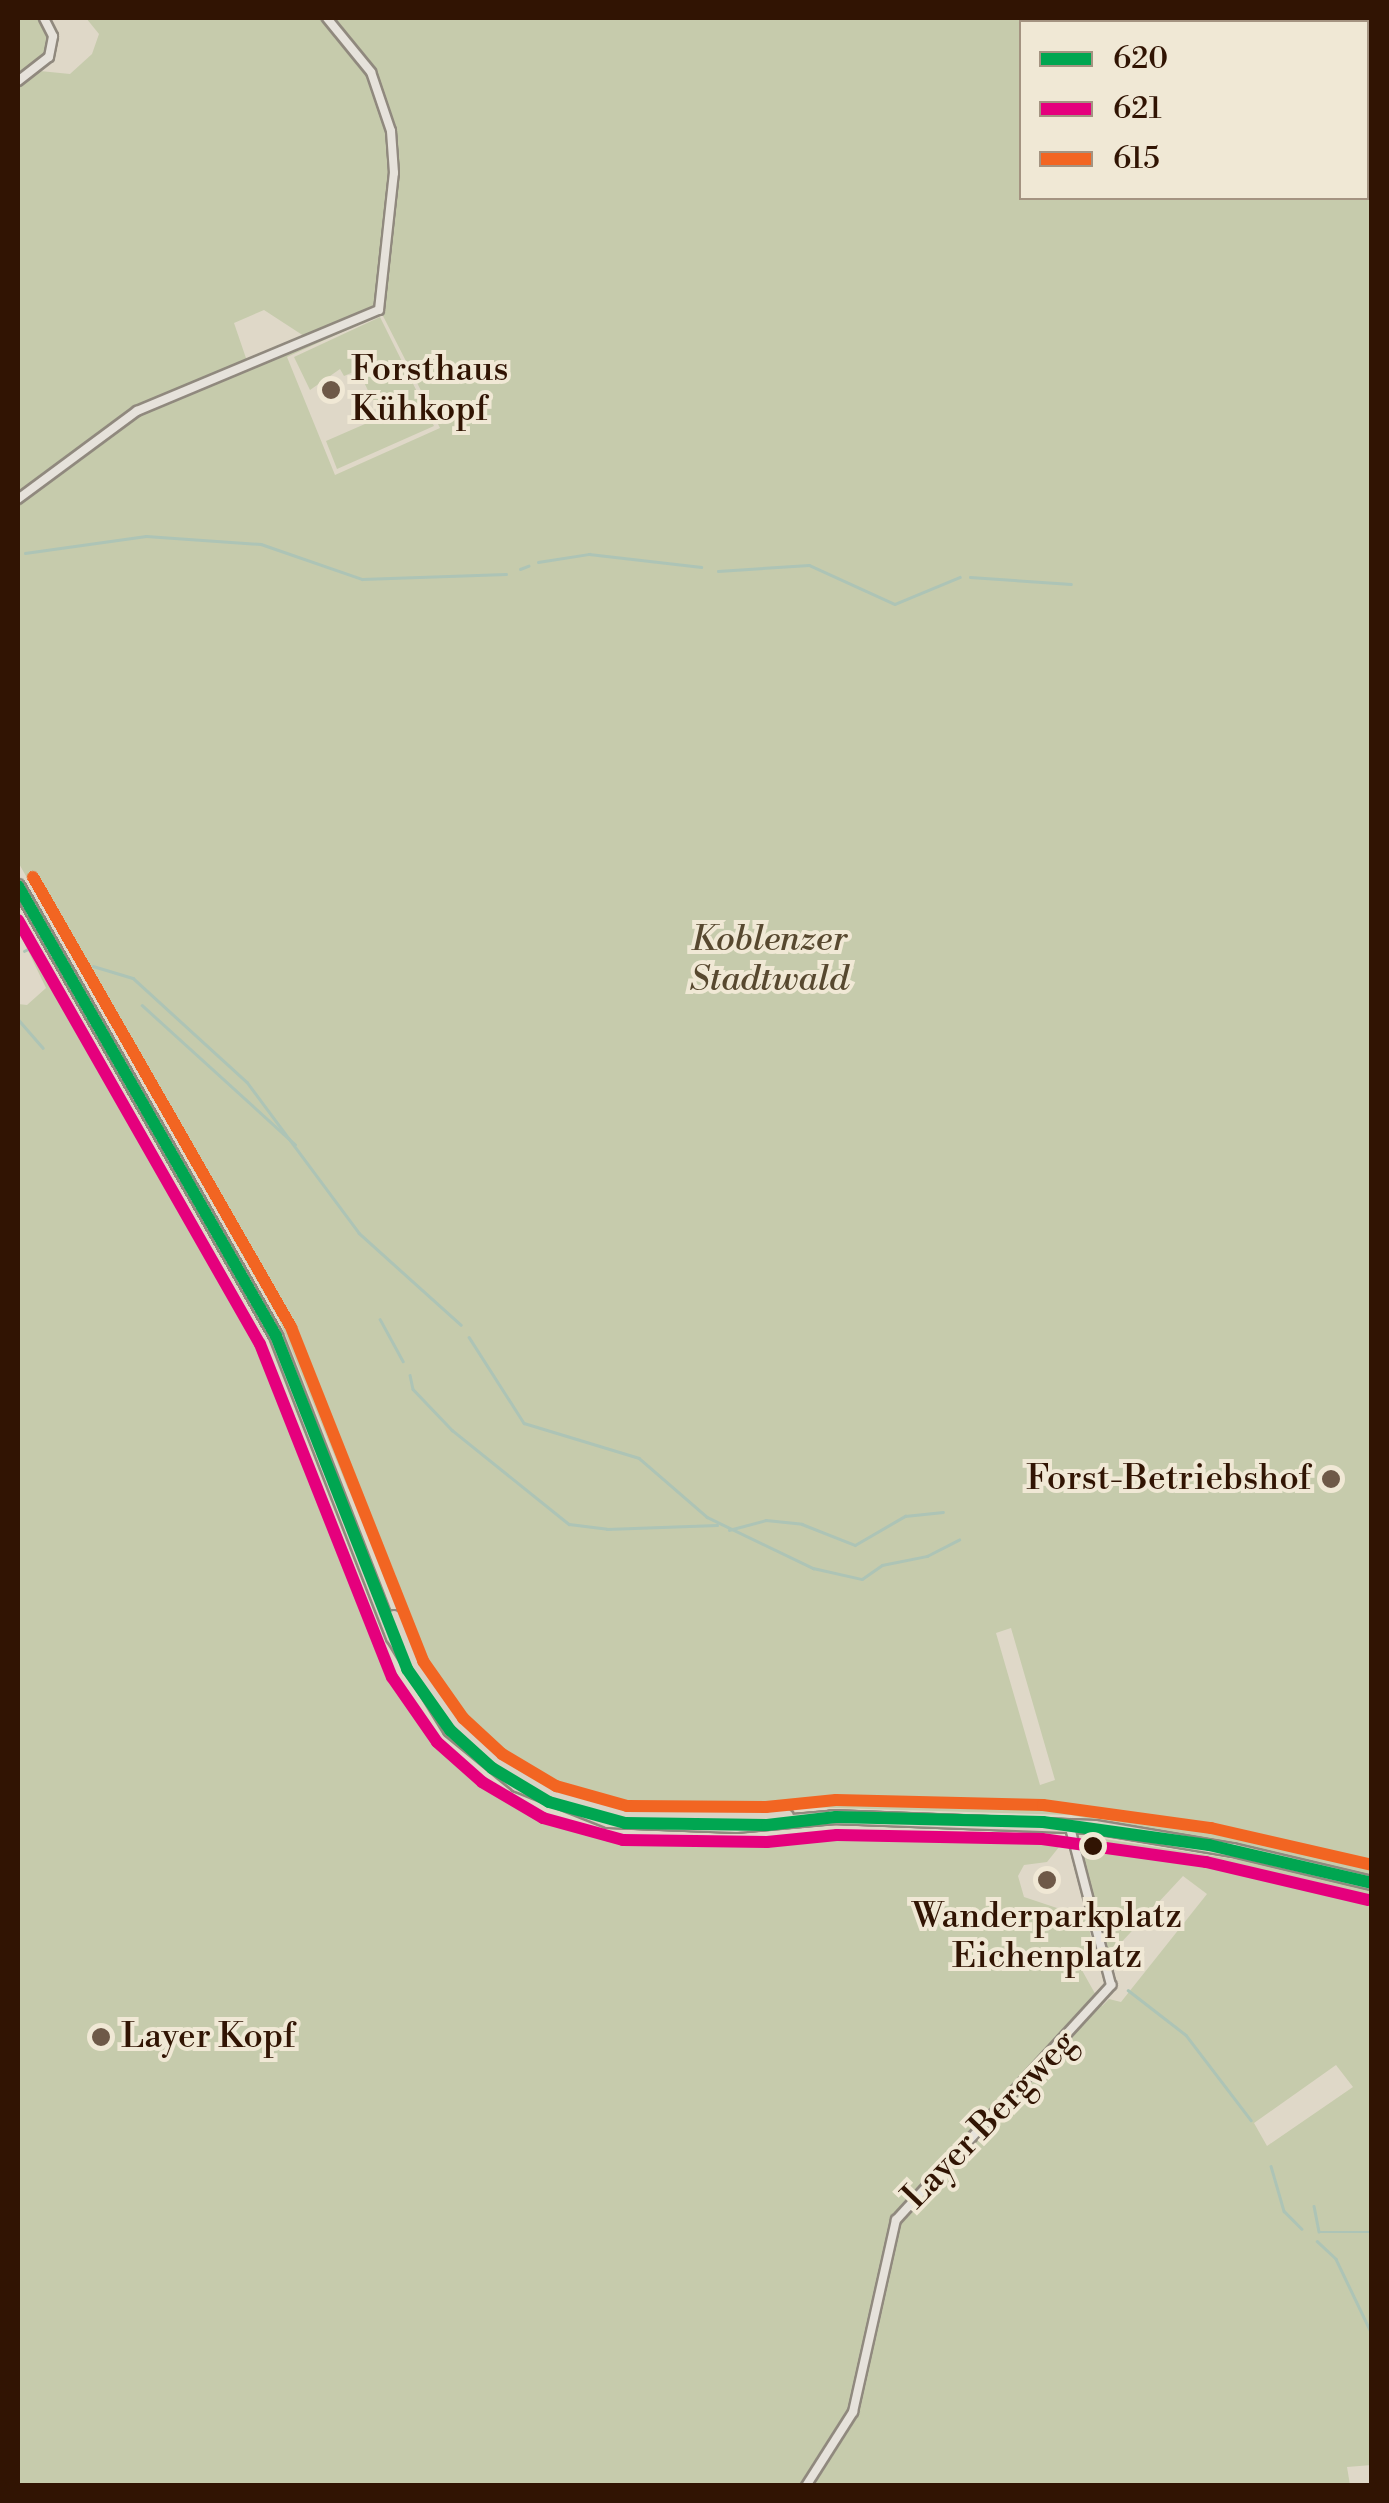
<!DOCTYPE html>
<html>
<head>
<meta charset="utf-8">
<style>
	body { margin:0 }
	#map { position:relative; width:1389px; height:2503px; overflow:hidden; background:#dfd8c8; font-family:"Libre Bodoni",serif }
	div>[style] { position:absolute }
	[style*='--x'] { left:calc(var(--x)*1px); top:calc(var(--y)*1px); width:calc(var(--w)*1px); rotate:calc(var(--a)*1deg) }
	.green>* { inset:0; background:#c6cbac }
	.stream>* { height:2.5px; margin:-1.25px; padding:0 1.25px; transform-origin:1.25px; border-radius:1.25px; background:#adc4b6 }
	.roads { filter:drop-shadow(2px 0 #90897e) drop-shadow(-2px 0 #90897e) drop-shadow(0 2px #90897e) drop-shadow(0 -2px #90897e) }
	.minor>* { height:8px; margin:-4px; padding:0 4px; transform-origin:4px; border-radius:4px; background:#e6e2db }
	.primary>* { height:12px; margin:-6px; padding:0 6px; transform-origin:6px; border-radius:6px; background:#dad3c5 }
	.bus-1>* { height:12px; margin:-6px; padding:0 6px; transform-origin:6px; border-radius:6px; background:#00a651 }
	.bus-2>* { height:12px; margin:-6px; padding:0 6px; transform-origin:6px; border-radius:6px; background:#e5007d }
	.bus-3>* { height:12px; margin:-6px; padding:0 6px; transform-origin:6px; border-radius:6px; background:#f26522 }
	.dots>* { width:28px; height:28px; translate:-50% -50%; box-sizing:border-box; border:5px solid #f0e8d5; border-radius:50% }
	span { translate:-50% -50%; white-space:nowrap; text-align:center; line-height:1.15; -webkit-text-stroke:8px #f0e8d5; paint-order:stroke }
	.poi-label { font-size:35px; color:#311403 }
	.left { translate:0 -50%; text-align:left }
	.right { translate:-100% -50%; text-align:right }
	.park-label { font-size:35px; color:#57482f; font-style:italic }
	.street-label { font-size:35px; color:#311403 }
	.frame { position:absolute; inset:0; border:20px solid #311403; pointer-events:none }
	.legend { position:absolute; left:1019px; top:20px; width:350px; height:180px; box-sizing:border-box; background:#f0e8d5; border:2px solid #a49381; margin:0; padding:12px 18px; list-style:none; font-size:30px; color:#311403 }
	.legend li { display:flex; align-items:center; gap:20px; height:50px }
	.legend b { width:50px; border:2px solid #a49381 }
</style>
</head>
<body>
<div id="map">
	<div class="green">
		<i style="clip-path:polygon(evenodd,18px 18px,51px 18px,56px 46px,40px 71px,70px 74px,92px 54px,99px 34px,86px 18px,1371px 18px,1371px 1877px,1071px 1815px,597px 1801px,506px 1756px,440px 1688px,394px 1602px,396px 1576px,363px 1501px,348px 1489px,279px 1319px,18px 862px,18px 18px,1022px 22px,1366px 22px,1366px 198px,1022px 198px,1022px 22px,18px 18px,264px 310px,307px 338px,248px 364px,234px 323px,264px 310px,18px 18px,382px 314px,440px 428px,335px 475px,287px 357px,382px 314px,18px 18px,1011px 1628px,1055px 1780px,1040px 1785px,996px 1633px,1011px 1628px)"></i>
		<i style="clip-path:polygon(380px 317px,434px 426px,337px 469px,326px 441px,381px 417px,358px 370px,344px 376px,340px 369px,310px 390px,294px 357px)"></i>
		<i style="clip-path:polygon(evenodd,18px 915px,260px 1349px,394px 1670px,417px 1712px,472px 1771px,562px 1823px,650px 1841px,870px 1833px,1051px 1838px,1059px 1847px,1047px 1862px,1024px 1865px,1018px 1876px,1024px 1897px,1087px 1918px,1093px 1948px,1079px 1965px,1102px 2006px,1109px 1999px,1121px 2002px,1207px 1894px,1183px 1876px,1117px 1947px,1107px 1949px,1078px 1850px,1092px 1837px,1279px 1866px,1372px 1890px,1372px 2465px,1347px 2467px,1350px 2485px,18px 2485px,18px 1004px,27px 1005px,46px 988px,18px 930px,18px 915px,1336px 2065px,1353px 2087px,1267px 2146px,1254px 2123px,1336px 2065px)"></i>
	</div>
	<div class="stream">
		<i style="--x:25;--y:553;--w:122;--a:-8"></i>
		<i style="--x:146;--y:536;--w:115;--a:4"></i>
		<i style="--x:261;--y:544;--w:107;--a:19.1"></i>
		<i style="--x:362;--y:579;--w:144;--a:-2"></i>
		<i style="--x:538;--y:562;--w:52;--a:-8.9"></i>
		<i style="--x:589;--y:554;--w:113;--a:6.6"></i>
		<i style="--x:520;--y:569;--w:9;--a:-21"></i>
		<i style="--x:718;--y:571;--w:91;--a:-3.8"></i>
		<i style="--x:809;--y:565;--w:94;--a:24.4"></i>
		<i style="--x:895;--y:604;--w:70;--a:-22.6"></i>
		<i style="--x:970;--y:577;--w:101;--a:4"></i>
		<i style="--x:24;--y:951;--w:7;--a:-27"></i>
		<i style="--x:93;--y:966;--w:42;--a:16.7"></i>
		<i style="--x:133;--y:978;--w:154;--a:42.4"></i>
		<i style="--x:247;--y:1082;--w:188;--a:53.4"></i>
		<i style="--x:359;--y:1233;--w:137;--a:42"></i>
		<i style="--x:142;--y:1005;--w:207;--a:42.3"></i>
		<i style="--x:18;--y:1019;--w:38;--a:49"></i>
		<i style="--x:380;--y:1319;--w:48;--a:61.3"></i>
		<i style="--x:469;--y:1337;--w:102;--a:57.4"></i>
		<i style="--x:524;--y:1423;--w:120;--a:16.9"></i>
		<i style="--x:639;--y:1458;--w:90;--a:40.9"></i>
		<i style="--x:707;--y:1517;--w:118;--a:25.7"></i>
		<i style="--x:813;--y:1568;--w:50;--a:12.7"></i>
		<i style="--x:862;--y:1579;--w:24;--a:-35"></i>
		<i style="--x:882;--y:1565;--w:46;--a:-11.3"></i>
		<i style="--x:927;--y:1556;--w:36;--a:-27"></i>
		<i style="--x:410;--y:1375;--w:14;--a:78"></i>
		<i style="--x:413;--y:1389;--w:57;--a:46.4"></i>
		<i style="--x:452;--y:1430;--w:150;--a:38.8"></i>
		<i style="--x:569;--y:1524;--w:38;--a:7"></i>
		<i style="--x:607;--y:1529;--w:110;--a:-2.1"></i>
		<i style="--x:729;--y:1530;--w:38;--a:-15"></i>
		<i style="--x:766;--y:1520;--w:36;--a:6"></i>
		<i style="--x:802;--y:1524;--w:57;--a:21.6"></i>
		<i style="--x:855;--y:1545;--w:58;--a:-30.1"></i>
		<i style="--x:905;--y:1516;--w:38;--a:-6"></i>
		<i style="--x:1128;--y:1990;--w:73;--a:37.8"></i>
		<i style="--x:1186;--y:2035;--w:107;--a:52.6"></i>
		<i style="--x:1271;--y:2166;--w:47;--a:73.9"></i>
		<i style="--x:1284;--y:2211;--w:25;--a:45"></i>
		<i style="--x:1314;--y:2206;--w:26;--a:79"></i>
		<i style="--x:1319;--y:2232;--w:53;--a:0"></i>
		<i style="--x:1317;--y:2241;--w:26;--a:43"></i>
		<i style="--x:1336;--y:2259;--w:83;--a:64.4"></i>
	</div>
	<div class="roads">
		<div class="minor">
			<i style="--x:18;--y:81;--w:39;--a:-38"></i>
			<i style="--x:49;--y:57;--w:21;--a:-79"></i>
			<i style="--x:53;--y:36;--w:20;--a:-117"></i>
			<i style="--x:18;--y:499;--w:148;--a:-36.5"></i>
			<i style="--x:137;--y:411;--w:262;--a:-22.7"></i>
			<i style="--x:379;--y:310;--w:138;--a:-83.8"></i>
			<i style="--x:394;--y:173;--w:42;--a:-94.1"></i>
			<i style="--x:391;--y:131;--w:62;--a:-108.7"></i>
			<i style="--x:371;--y:72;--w:70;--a:-129.2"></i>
			<i style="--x:806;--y:2486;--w:88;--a:-57.6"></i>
			<i style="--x:853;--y:2412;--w:197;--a:-77.4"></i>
			<i style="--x:896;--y:2220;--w:319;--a:-47.5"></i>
			<i style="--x:1111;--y:1985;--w:166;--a:-104.6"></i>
		</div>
		<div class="primary">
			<i style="--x:18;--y:886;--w:519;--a:60.17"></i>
			<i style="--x:276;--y:1336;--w:323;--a:68.8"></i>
			<i style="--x:393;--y:1637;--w:109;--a:58.5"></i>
			<i style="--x:450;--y:1730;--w:87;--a:39.4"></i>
			<i style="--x:517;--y:1785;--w:98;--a:21.6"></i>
			<i style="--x:608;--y:1821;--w:128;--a:2.2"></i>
			<i style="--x:736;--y:1826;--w:100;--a:-5.1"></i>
			<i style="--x:394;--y:1617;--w:102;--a:61.2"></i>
			<i style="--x:443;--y:1706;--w:48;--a:46.7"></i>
			<i style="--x:476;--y:1741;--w:72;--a:36.6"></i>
			<i style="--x:534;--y:1784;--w:101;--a:17.9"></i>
			<i style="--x:630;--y:1815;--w:157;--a:0.4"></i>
			<i style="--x:832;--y:1817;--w:263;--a:2.2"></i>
			<i style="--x:1095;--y:1827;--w:140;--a:9.5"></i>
			<i style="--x:1233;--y:1850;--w:143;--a:13.4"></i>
		</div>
	</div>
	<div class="bus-1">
		<i style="--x:18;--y:886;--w:519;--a:60.17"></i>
		<i style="--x:276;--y:1336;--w:358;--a:68.5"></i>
		<i style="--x:407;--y:1669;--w:75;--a:54.8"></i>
		<i style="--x:450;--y:1730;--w:57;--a:42.1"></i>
		<i style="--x:492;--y:1768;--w:66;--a:30.8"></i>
		<i style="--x:549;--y:1802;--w:79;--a:15.4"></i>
		<i style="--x:625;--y:1823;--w:142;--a:0.8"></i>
		<i style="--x:767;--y:1825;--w:69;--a:-6.6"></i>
		<i style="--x:836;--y:1817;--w:207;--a:1.4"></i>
		<i style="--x:1043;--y:1822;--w:168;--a:7.9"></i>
		<i style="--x:1209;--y:1845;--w:167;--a:13.1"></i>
	</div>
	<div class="bus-2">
		<i style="--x:18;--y:920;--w:488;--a:60.3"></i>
		<i style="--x:260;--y:1344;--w:358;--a:68.4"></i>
		<i style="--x:392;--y:1677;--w:79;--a:55.3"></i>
		<i style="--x:437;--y:1742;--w:60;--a:41.6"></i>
		<i style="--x:482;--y:1782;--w:71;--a:30.5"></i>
		<i style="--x:543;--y:1818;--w:83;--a:15.4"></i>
		<i style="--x:623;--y:1840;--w:144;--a:0.8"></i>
		<i style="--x:767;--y:1842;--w:70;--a:-5.7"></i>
		<i style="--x:837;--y:1835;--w:205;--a:1.1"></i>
		<i style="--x:1042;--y:1839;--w:166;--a:8"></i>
		<i style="--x:1206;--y:1862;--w:166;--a:13.2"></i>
	</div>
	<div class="bus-3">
		<i style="--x:33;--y:877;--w:519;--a:60.17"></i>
		<i style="--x:291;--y:1327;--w:359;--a:68.4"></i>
		<i style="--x:423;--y:1661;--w:70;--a:54.9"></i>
		<i style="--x:463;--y:1718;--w:53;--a:42.7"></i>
		<i style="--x:502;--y:1754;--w:63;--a:30.7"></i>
		<i style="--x:556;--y:1786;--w:74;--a:15.7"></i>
		<i style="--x:627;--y:1806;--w:139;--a:0.4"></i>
		<i style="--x:766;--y:1807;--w:70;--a:-5.7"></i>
		<i style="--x:836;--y:1800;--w:207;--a:1.4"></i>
		<i style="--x:1043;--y:1805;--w:170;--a:7.8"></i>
		<i style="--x:1211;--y:1828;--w:165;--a:12.9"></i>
	</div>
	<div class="dots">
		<i style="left:331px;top:390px;background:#6e5948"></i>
		<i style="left:1331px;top:1479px;background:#6e5948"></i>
		<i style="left:1093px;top:1846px;background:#311403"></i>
		<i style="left:1047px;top:1880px;background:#6e5948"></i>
		<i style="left:101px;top:2037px;background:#6e5948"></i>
	</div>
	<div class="poi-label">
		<span class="left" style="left:351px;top:390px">Forsthaus<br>Kühkopf</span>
		<span class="right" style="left:1311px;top:1479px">Forst-Betriebshof</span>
		<span style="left:1047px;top:1937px">Wanderparkplatz<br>Eichenplatz</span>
		<span class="left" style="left:121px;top:2037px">Layer Kopf</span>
	</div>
	<div class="park-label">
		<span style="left:769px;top:960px">Koblenzer<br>Stadtwald</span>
	</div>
	<div class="street-label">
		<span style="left:990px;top:2120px;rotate:-46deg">Layer Bergweg</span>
	</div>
	<div class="frame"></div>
	<ul class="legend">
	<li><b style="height:12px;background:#00a651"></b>620</li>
	<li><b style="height:12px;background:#e5007d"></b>621</li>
	<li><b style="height:12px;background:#f26522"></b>615</li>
	</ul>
</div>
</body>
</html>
